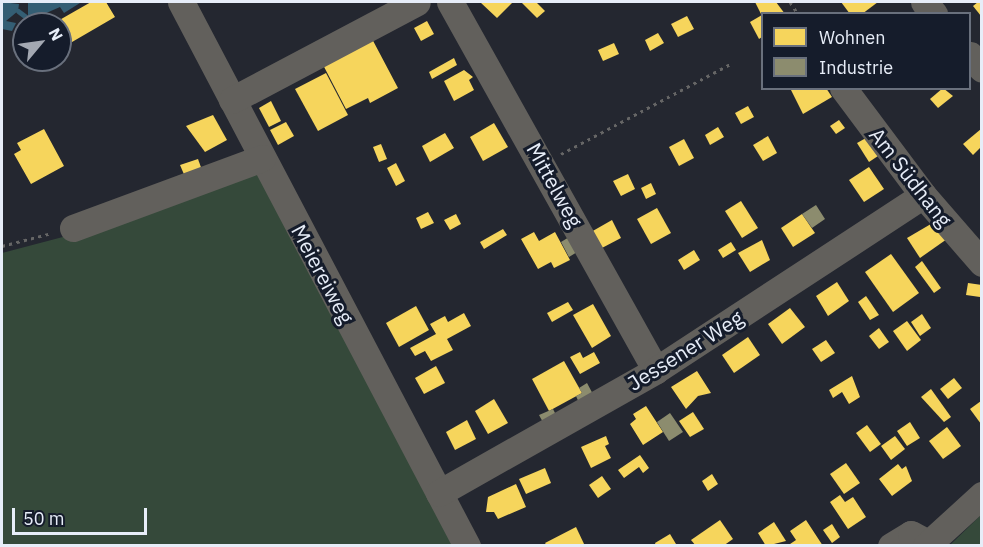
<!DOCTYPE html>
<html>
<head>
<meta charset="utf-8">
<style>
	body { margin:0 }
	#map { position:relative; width:983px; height:547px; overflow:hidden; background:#242730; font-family:"IBM Plex Sans",sans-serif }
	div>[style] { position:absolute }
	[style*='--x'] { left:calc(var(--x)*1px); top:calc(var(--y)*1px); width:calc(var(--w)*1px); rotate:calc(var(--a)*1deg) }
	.green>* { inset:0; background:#35493a }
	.water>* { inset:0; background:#345e74 }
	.homes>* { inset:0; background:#f6d55c }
	.industry>* { inset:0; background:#8c8c6e }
	.stream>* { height:5px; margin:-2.5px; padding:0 2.5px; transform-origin:2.5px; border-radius:2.5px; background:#345e74 }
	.path>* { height:3px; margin-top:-1.5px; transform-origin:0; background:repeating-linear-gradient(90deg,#666 0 3px,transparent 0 7.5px) }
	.minor>* { height:27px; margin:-13.5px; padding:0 13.5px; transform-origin:13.5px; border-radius:13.5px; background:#62605c }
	span { translate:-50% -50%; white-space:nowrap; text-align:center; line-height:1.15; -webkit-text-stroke:6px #151c2b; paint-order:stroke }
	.street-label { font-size:21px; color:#e7edf8 }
	.frame { position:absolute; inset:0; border:3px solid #e7edf8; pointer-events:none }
	.legend { position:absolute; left:761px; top:12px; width:210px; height:78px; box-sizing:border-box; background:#151c2b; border:2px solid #69707d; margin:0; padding:8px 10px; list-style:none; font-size:18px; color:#e7edf8 }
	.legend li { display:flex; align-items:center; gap:12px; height:30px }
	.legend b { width:30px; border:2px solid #69707d }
	.north { position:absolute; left:12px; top:12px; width:60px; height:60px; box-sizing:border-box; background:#151c2b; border:2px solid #69707d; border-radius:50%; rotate:61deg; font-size:16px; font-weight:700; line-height:24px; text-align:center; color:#e7edf8 }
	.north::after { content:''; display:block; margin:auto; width:21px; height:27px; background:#a3a8b2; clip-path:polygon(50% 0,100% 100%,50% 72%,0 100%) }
	.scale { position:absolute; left:12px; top:508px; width:135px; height:27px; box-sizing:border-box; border:3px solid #e7edf8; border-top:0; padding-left:8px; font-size:18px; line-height:21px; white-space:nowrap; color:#e7edf8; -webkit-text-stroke:4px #151c2b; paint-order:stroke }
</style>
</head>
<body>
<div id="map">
	<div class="green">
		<i style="clip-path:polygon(257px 168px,458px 546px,2px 546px,2px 253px,78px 233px)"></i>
		<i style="clip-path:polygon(981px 515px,981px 545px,950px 545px)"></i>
	</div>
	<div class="water">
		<i style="clip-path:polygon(2px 2px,19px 4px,18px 11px,6px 21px,16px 23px,12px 31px,2px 29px)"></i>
		<i style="clip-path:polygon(28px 2px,79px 2px,80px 3px,64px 13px,60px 7px,28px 21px)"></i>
	</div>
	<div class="homes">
		<i style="clip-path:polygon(91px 2px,106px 2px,115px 17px,60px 49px,60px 24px,44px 24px,54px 18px,56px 22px)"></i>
		<i style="clip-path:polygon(480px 2px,513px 2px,497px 18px)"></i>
		<i style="clip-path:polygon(521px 2px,536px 2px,545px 11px,537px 18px)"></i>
		<i style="clip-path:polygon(755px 2px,776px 2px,785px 14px,761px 14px)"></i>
		<i style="clip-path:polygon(841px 2px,878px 2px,862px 14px,850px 14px)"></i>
		<i style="clip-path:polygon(978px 2px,981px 2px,981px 16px,973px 6px)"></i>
		<i style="clip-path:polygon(762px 15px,762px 37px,759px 39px,750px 22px)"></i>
		<i style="clip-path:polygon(687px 16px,694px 29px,678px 37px,671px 24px)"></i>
		<i style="clip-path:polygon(427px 21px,434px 34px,421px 41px,414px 28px)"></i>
		<i style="clip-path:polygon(658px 33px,664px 43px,650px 51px,645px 40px)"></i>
		<i style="clip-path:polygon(370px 35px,398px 88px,370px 103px,368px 98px,346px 109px,321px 61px)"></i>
		<i style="clip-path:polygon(614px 43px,619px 54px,603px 61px,598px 50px)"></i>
		<i style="clip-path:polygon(454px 58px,457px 65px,432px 79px,429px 72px)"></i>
		<i style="clip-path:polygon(464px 70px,473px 77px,469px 80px,474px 90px,454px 101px,444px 81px)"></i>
		<i style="clip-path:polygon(326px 73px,348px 115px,318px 131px,295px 89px)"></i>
		<i style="clip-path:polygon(790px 88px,826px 88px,832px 97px,803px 114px)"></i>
		<i style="clip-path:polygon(943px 88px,953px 96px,938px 108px,930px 99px)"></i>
		<i style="clip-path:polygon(271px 101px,281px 121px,269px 127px,259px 108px)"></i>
		<i style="clip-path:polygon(748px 106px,754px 117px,741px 124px,735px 113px)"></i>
		<i style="clip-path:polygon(213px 115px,227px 140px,205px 152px,186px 126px)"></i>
		<i style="clip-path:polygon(839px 120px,845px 128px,836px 134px,830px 126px)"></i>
		<i style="clip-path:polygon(286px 122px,294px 136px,278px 145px,270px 130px)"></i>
		<i style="clip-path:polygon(494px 123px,508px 147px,483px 161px,470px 137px)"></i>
		<i style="clip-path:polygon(718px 127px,724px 137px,710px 145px,705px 135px)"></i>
		<i style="clip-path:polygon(44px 129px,64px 166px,31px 184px,14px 154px,21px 150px,17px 143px)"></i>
		<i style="clip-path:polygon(981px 129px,981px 147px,973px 155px,963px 144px)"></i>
		<i style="clip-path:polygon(445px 133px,454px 148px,430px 162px,422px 146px)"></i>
		<i style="clip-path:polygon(768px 136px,777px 153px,763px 161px,753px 145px)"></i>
		<i style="clip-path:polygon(866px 138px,878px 156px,869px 162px,857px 143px)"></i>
		<i style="clip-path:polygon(684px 139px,694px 158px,679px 166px,669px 147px)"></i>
		<i style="clip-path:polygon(381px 144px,387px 159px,379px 162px,373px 147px)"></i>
		<i style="clip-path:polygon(198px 159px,203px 173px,186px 179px,180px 165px)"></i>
		<i style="clip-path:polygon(396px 163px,405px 181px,396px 186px,387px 168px)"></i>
		<i style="clip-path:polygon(869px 167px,884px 189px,864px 202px,849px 180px)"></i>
		<i style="clip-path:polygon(628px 174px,635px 189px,621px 196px,613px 181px)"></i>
		<i style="clip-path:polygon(651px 183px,656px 194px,646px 199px,641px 188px)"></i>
		<i style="clip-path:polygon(741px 201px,758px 228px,742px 238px,725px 211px)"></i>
		<i style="clip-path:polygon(657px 208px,671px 233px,651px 244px,637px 219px)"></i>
		<i style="clip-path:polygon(428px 212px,434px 223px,421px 229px,416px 218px)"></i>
		<i style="clip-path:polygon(456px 214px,461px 224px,450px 230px,444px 220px)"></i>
		<i style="clip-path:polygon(802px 214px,815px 233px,793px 247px,781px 228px)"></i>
		<i style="clip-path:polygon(612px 220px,621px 238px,600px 249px,591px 232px)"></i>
		<i style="clip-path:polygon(936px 221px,947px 239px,920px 258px,907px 238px)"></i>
		<i style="clip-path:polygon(503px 229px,507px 235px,484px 249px,480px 242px)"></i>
		<i style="clip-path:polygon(534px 232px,539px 241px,555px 232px,570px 260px,554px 268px,551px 262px,538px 269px,521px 239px)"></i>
		<i style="clip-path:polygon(762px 240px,770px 260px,750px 272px,738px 253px)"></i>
		<i style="clip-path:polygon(731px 242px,736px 250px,723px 258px,718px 250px)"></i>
		<i style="clip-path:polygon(694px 250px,700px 260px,684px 270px,678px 260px)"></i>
		<i style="clip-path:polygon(891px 254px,919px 293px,893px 312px,865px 272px)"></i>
		<i style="clip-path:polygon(922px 261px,941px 288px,934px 293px,915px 267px)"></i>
		<i style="clip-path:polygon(837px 282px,849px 301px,828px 316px,816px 296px)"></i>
		<i style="clip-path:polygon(968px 283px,982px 285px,980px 297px,966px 295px)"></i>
		<i style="clip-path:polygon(866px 296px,879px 315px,870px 320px,858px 302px)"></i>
		<i style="clip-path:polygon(568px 302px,573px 310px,552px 322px,547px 313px)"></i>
		<i style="clip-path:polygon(593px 304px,611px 336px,592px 348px,573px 315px)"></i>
		<i style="clip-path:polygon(416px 306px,429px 330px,399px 347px,386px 323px)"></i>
		<i style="clip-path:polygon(790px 308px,805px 327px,782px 344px,768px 324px)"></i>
		<i style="clip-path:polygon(464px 313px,471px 326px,447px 339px,453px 350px,431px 361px,425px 351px,415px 356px,410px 348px,436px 334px,430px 324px,445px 316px,448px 322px)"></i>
		<i style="clip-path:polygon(922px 314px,931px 328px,920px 336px,911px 322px)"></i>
		<i style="clip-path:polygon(907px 321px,921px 340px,907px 351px,893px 331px)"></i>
		<i style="clip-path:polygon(879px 328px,889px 342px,879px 349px,869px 336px)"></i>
		<i style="clip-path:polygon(748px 337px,760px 355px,734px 373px,722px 355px)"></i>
		<i style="clip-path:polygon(826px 340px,835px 353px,821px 362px,812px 349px)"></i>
		<i style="clip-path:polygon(580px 352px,583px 358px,594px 352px,600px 363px,580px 374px,570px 357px)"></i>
		<i style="clip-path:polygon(564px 361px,582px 393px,549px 411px,532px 379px)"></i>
		<i style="clip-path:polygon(436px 366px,445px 383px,424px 394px,415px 378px)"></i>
		<i style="clip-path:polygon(697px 371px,711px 393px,698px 396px,686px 409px,671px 387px)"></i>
		<i style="clip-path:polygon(852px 376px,860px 397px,849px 404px,842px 392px,833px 398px,829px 390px)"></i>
		<i style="clip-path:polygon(954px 378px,962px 388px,948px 399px,940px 389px)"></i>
		<i style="clip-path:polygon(931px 389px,951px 417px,944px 422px,921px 397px)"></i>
		<i style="clip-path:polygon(494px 399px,508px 423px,488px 434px,475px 411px)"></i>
		<i style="clip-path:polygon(981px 401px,981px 424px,970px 409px)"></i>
		<i style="clip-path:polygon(646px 406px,663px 432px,643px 445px,630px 424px,636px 419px,633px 414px)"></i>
		<i style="clip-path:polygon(693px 412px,704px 429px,690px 437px,679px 421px)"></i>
		<i style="clip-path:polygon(467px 420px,476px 439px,455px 450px,446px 432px)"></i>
		<i style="clip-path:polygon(910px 422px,920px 438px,907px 446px,897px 431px)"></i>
		<i style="clip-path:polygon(867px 425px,881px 444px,870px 452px,856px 433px)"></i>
		<i style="clip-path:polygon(947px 427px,961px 446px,943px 459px,929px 441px)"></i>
		<i style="clip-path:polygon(606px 436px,609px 444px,605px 446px,611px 458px,591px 468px,581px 447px)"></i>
		<i style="clip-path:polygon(895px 436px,905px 449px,891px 460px,881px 446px)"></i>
		<i style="clip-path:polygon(640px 455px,649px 468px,643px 473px,639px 467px,624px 478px,618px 470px)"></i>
		<i style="clip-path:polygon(846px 463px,860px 483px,844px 494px,830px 474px)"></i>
		<i style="clip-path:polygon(898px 464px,902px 469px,906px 466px,912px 481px,892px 496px,879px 479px)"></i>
		<i style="clip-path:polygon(545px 468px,551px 483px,526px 494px,519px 479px)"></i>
		<i style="clip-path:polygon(712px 474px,718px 484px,708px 491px,702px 481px)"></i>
		<i style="clip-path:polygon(602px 476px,611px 489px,598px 498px,589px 485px)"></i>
		<i style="clip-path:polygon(516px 484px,526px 507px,498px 519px,494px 512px,486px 512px,488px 497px)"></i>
		<i style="clip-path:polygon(840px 495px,845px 502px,853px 497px,866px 517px,848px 529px,830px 502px)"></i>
		<i style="clip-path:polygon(720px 520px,733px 539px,723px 546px,696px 546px,691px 540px)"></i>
		<i style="clip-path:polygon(806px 520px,823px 546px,787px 546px,796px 540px,790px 531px)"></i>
		<i style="clip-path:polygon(774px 522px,786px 541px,766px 546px,758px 533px)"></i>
		<i style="clip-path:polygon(832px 524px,840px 537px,832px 543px,823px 530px)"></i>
		<i style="clip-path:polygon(576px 527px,585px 546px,547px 546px,545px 543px)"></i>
		<i style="clip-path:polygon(670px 534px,676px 544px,656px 546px,655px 543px)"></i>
	</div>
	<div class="industry">
		<i style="clip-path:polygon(816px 205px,825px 219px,812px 228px,802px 214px)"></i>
		<i style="clip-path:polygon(574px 234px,582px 249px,569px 257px,561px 242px)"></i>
		<i style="clip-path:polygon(587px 383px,595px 398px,580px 405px,576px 396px,582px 393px,579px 388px)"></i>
		<i style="clip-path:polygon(553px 409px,558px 419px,545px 426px,539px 415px)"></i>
		<i style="clip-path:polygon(670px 413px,683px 432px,669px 441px,657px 422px)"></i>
	</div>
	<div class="stream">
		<i style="--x:18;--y:11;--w:10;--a:37"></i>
	</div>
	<div class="path">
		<i style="--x:790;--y:2;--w:14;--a:56"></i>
		<i style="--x:561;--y:154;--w:191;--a:-28"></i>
		<i style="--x:2;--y:246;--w:52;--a:-14.6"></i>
	</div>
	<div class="minor">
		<i style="--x:181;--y:2;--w:615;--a:62.27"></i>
		<i style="--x:450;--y:2;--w:422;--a:60.8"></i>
		<i style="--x:924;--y:2;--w:16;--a:50"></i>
		<i style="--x:970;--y:55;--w:18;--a:49"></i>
		<i style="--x:843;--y:88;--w:134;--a:53.2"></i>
		<i style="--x:923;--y:195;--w:90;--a:49.1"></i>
		<i style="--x:232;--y:100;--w:209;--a:-27.9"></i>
		<i style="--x:73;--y:228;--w:202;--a:-20.3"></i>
		<i style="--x:439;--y:493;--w:249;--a:-29.5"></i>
		<i style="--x:656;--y:370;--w:319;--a:-33.2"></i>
		<i style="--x:891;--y:546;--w:23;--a:-31"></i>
		<i style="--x:911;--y:534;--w:19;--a:28"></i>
		<i style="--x:926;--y:546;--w:76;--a:-42.3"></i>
	</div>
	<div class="street-label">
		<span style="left:911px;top:177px;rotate:52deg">Am Südhang</span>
		<span style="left:555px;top:185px;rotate:61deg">Mittelweg</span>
		<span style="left:323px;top:274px;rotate:62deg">Meiereiweg</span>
		<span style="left:685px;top:350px;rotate:-32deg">Jessener Weg</span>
	</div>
	<div class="frame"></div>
	<ul class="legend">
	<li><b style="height:16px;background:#f6d55c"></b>Wohnen</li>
	<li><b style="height:16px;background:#8c8c6e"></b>Industrie</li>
	</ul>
	<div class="north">N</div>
	<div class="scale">50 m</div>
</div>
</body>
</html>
